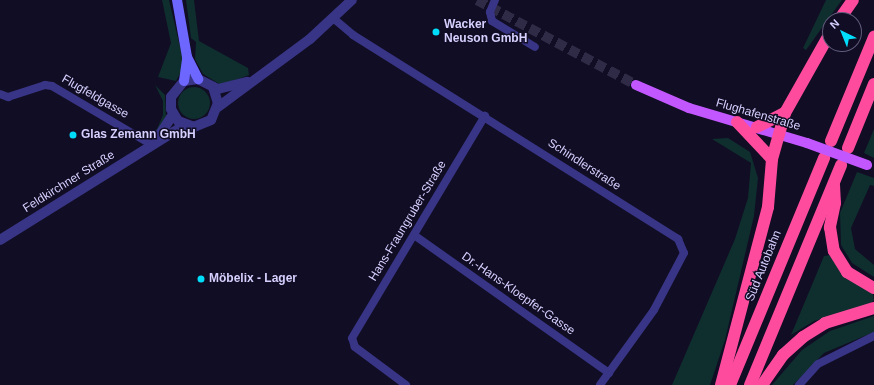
<!DOCTYPE html>
<html>
<head>
<meta charset="utf-8">
<style>
	body { margin:0 }
	#map { position:relative; width:874px; height:385px; overflow:hidden; background:#110d24; font-family:Helvetica,sans-serif }
	div>[style] { position:absolute }
	[style*='--x'] { left:calc(var(--x)*1px); top:calc(var(--y)*1px); width:calc(var(--w)*1px); rotate:calc(var(--a)*1deg) }
	.green>* { inset:0; background:#0f2e2e }
	.round { border-radius:50% }
	.primary-tunnel>* { height:10px; margin-top:-5px; transform-origin:0; background:repeating-linear-gradient(90deg,#2f2a45 0 10px,transparent 0 15px) }
	.minor>* { height:8px; margin:-4px; padding:0 4px; transform-origin:4px; border-radius:4px; background:#393586 }
	.tertiary>* { height:10px; margin:-5px; padding:0 5px; transform-origin:5px; border-radius:5px; background:#393586 }
	.secondary>* { height:10px; margin:-5px; padding:0 5px; transform-origin:5px; border-radius:5px; background:#6d67ff }
	.primary>* { height:10px; margin:-5px; padding:0 5px; transform-origin:5px; border-radius:5px; background:#c357ff }
	.motorway>* { height:12px; margin:-6px; padding:0 6px; transform-origin:6px; border-radius:6px; background:#ff4b9e }
	.primary-bridge>* { height:10px; margin:-5px; padding:0 5px; transform-origin:5px; border-radius:5px; background:#c357ff }
	.dots>* { width:11px; height:11px; translate:-50% -50%; box-sizing:border-box; border:2px solid #110d24; border-radius:50% }
	span { translate:-50% -50%; white-space:nowrap; text-align:center; line-height:1.15; -webkit-text-stroke:3px #110d24; paint-order:stroke }
	.poi-label { font-size:12px; color:#d6d0ff; font-weight:700 }
	.left { translate:0 -50%; text-align:left }
	.street-label { font-size:12px; color:#d6d0ff }
	.north { position:absolute; left:822px; top:12px; width:40px; height:40px; box-sizing:border-box; background:#110d24; border:1px solid #605b7c; border-radius:50%; rotate:317deg; font-size:11px; font-weight:700; line-height:16px; text-align:center; color:#d6d0ff }
	.north::after { content:''; display:block; margin:auto; width:14px; height:18px; background:#00ddfb; clip-path:polygon(50% 0,100% 100%,50% 72%,0 100%) }
</style>
</head>
<body>
<div id="map">
	<div class="green">
		<i style="clip-path:polygon(162px 0,169px 0,182px 55px,183px 68px,176px 81px,158px 77px,171px 43px)"></i>
		<i style="clip-path:polygon(186px 0,194px 0,199px 41px,248px 68px,249px 75px,221px 85px,203px 74px,195px 59px,196px 42px,191px 38px)"></i>
		<i style="clip-path:polygon(826px 0,842px 0,806px 50px,803px 48px)"></i>
		<i style="clip-path:polygon(155px 85px,165px 95px,166px 116px,156px 134px,147px 136px,157px 129px,163px 115px,163px 101px)"></i>
		<i class="round" style="left:178px;top:87px;width:32px;height:32px"></i>
		<i style="clip-path:polygon(874px 129px,874px 158px,864px 153px)"></i>
		<i style="clip-path:polygon(728px 138px,750px 152px,758px 178px,754px 216px,725px 340px,710px 385px,672px 385px,735px 239px,748px 198px,751px 163px,712px 139px)"></i>
		<i style="clip-path:polygon(857px 172px,874px 178px,874px 186px,870px 185px,851px 228px,855px 249px,874px 265px,874px 277px,852px 263px,841px 245px,840px 213px)"></i>
		<i style="clip-path:polygon(831px 255px,840px 271px,873px 294px,874px 300px,868px 306px,814px 321px,791px 335px,824px 256px)"></i>
		<i style="clip-path:polygon(874px 316px,874px 332px,824px 353px,793px 385px,772px 385px,802px 350px,830px 331px)"></i>
	</div>
	<div class="primary-tunnel">
		<i style="--x:477;--y:0;--w:180;--a:28.1"></i>
	</div>
	<div class="minor">
		<i style="--x:495;--y:0;--w:13;--a:113"></i>
		<i style="--x:490;--y:12;--w:9;--a:77"></i>
		<i style="--x:492;--y:21;--w:50;--a:31.2"></i>
		<i style="--x:333;--y:18;--w:26;--a:40"></i>
		<i style="--x:353;--y:35;--w:384;--a:32.1"></i>
		<i style="--x:678;--y:239;--w:15;--a:67"></i>
		<i style="--x:684;--y:253;--w:64;--a:117.8"></i>
		<i style="--x:654;--y:310;--w:92;--a:125.8"></i>
		<i style="--x:0;--y:94;--w:9;--a:21"></i>
		<i style="--x:8;--y:97;--w:39;--a:-18"></i>
		<i style="--x:45;--y:85;--w:7;--a:8"></i>
		<i style="--x:52;--y:86;--w:116;--a:30.5"></i>
		<i style="--x:414;--y:235;--w:239;--a:35.3"></i>
		<i style="--x:406;--y:385;--w:64;--a:-143.3"></i>
		<i style="--x:355;--y:347;--w:9;--a:-108"></i>
		<i style="--x:352;--y:338;--w:259;--a:-59.1"></i>
		<i style="--x:799;--y:385;--w:28;--a:-48"></i>
		<i style="--x:818;--y:364;--w:63;--a:-26.6"></i>
	</div>
	<div class="tertiary">
		<i style="--x:213;--y:87;--w:17;--a:73"></i>
		<i style="--x:218;--y:103;--w:18;--a:112"></i>
		<i style="--x:211;--y:120;--w:18;--a:158"></i>
		<i style="--x:194;--y:127;--w:17;--a:-159"></i>
		<i style="--x:178;--y:121;--w:14;--a:-120"></i>
		<i style="--x:171;--y:109;--w:12;--a:-90"></i>
		<i style="--x:171;--y:97;--w:21;--a:-51"></i>
		<i style="--x:184;--y:81;--w:14;--a:-8"></i>
		<i style="--x:198;--y:79;--w:22;--a:27"></i>
		<i style="--x:218;--y:89;--w:30;--a:-14"></i>
		<i style="--x:218;--y:107;--w:114;--a:-36.5"></i>
		<i style="--x:310;--y:39;--w:57;--a:-42.9"></i>
		<i style="--x:157;--y:139;--w:30;--a:-57"></i>
		<i style="--x:0;--y:240;--w:218;--a:-31.9"></i>
	</div>
	<div class="secondary">
		<i style="--x:177;--y:0;--w:58;--a:80"></i>
		<i style="--x:187;--y:57;--w:25;--a:63"></i>
		<i style="--x:184;--y:81;--w:22;--a:-82"></i>
	</div>
	<div class="primary">
		<i style="--x:636;--y:85;--w:58;--a:23.5"></i>
		<i style="--x:689;--y:108;--w:123;--a:16.5"></i>
	</div>
	<div class="motorway">
		<i style="--x:839;--y:20;--w:24;--a:-55"></i>
		<i style="--x:737;--y:122;--w:51;--a:46.6"></i>
		<i style="--x:757;--y:127;--w:31;--a:-27"></i>
		<i style="--x:785;--y:113;--w:92;--a:-60.6"></i>
		<i style="--x:831;--y:141;--w:113;--a:-67.5"></i>
		<i style="--x:848;--y:148;--w:69;--a:-67.9"></i>
		<i style="--x:834;--y:185;--w:18;--a:87"></i>
		<i style="--x:835;--y:203;--w:25;--a:102"></i>
		<i style="--x:830;--y:227;--w:24;--a:81"></i>
		<i style="--x:834;--y:251;--w:25;--a:58"></i>
		<i style="--x:847;--y:272;--w:31;--a:31"></i>
		<i style="--x:721;--y:385;--w:184;--a:-75.2"></i>
		<i style="--x:768;--y:207;--w:48;--a:-85.2"></i>
		<i style="--x:772;--y:159;--w:48;--a:-74.2"></i>
		<i style="--x:730;--y:385;--w:246;--a:-67.5"></i>
		<i style="--x:750;--y:385;--w:238;--a:-67.5"></i>
		<i style="--x:762;--y:385;--w:37;--a:-55"></i>
		<i style="--x:783;--y:355;--w:27;--a:-42"></i>
		<i style="--x:803;--y:337;--w:26;--a:-32"></i>
		<i style="--x:825;--y:323;--w:51;--a:-17"></i>
	</div>
	<div class="primary-bridge">
		<i style="--x:807;--y:143;--w:64;--a:20.1"></i>
	</div>
	<div class="dots">
		<i style="left:436px;top:32px;background:#00ddfb"></i>
		<i style="left:73px;top:135px;background:#00ddfb"></i>
		<i style="left:201px;top:279px;background:#00ddfb"></i>
	</div>
	<div class="poi-label">
		<span class="left" style="left:444px;top:32px">Wacker<br>Neuson GmbH</span>
		<span class="left" style="left:81px;top:135px">Glas Zemann GmbH</span>
		<span class="left" style="left:209px;top:279px">Möbelix - Lager</span>
	</div>
	<div class="street-label">
		<span style="left:95px;top:97px;rotate:30deg">Flugfeldgasse</span>
		<span style="left:758px;top:115px;rotate:16deg">Flughafenstraße</span>
		<span style="left:584px;top:165px;rotate:33deg">Schindlerstraße</span>
		<span style="left:69px;top:182px;rotate:-32deg">Feldkirchner Straße</span>
		<span style="left:408px;top:221px;rotate:-59deg">Hans-Fraungruber-Straße</span>
		<span style="left:764px;top:266px;rotate:-68deg">Süd Autobahn</span>
		<span style="left:518px;top:294px;rotate:35deg">Dr.-Hans-Kloepfer-Gasse</span>
	</div>
	<div class="north">N</div>
</div>
</body>
</html>
